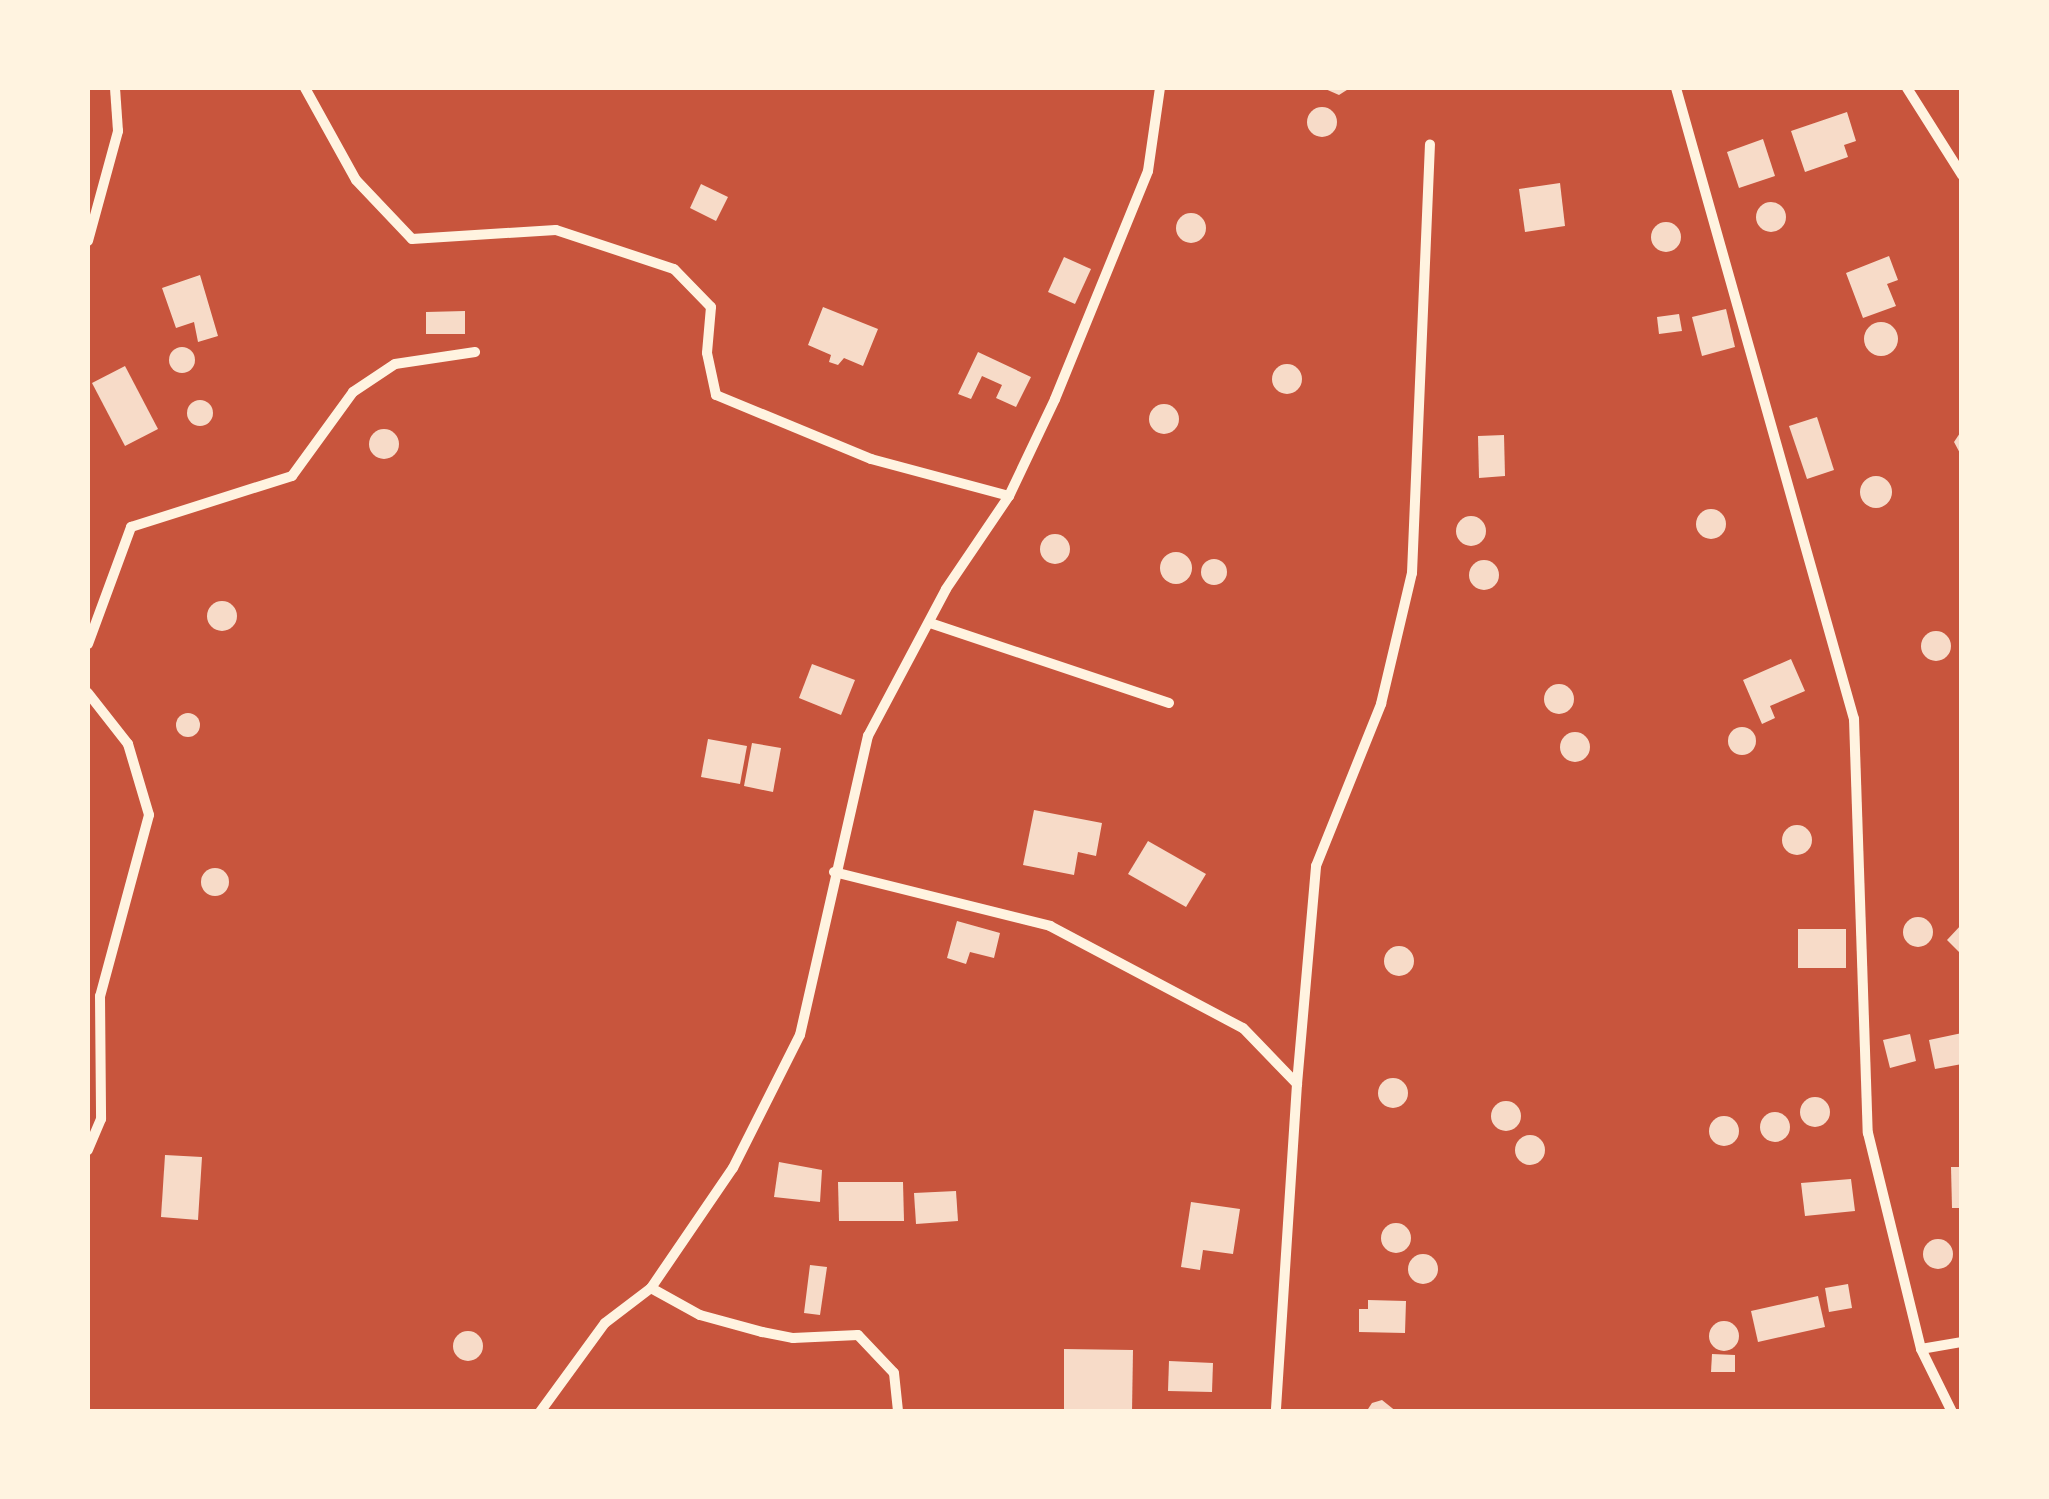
<!DOCTYPE html>
<html>
<head>
<meta charset="utf-8">
<style>
	body { margin:0 }
	#map { position:relative; width:2049px; height:1499px; overflow:hidden; background:#c8553d; font-family:Overpass,sans-serif }
	div>[style] { position:absolute }
	[style*='--x'] { left:calc(var(--x)*1px); top:calc(var(--y)*1px); width:calc(var(--w)*1px); rotate:calc(var(--a)*1deg) }
	.building>* { inset:0; background:#f7dbc8 }
	.round { border-radius:50% }
	.minor>* { height:10px; margin:-5px; padding:0 5px; transform-origin:5px; border-radius:5px; background:#fff3e0 }
	span { translate:-50% -50%; white-space:nowrap; text-align:center; line-height:1.15; -webkit-text-stroke:9px #fff3e0; paint-order:stroke }
	.frame { position:absolute; inset:0; border:90px solid #fff3e0; pointer-events:none }
</style>
</head>
<body>
<div id="map">
	<div class="building">
		<i style="clip-path:polygon(1323px 88px,1350px 88px,1339px 95px)"></i>
		<i class="round" style="left:1307px;top:107px;width:30px;height:30px"></i>
		<i style="clip-path:polygon(1847px 112px,1856px 141px,1844px 145px,1848px 157px,1805px 172px,1791px 131px)"></i>
		<i style="clip-path:polygon(1763px 139px,1775px 176px,1739px 188px,1727px 152px)"></i>
		<i style="clip-path:polygon(1560px 183px,1565px 226px,1525px 232px,1519px 189px)"></i>
		<i style="clip-path:polygon(701px 184px,728px 197px,716px 221px,690px 208px)"></i>
		<i class="round" style="left:1756px;top:202px;width:30px;height:30px"></i>
		<i class="round" style="left:1176px;top:213px;width:30px;height:30px"></i>
		<i class="round" style="left:1651px;top:222px;width:30px;height:30px"></i>
		<i style="clip-path:polygon(1889px 256px,1898px 280px,1887px 284px,1896px 306px,1863px 318px,1846px 273px)"></i>
		<i style="clip-path:polygon(1064px 257px,1091px 269px,1075px 304px,1048px 292px)"></i>
		<i style="clip-path:polygon(200px 275px,218px 336px,198px 342px,194px 322px,176px 328px,162px 288px)"></i>
		<i style="clip-path:polygon(823px 307px,878px 329px,863px 366px,844px 358px,838px 365px,829px 362px,831px 355px,808px 345px)"></i>
		<i style="clip-path:polygon(1726px 309px,1735px 347px,1702px 356px,1692px 317px)"></i>
		<i style="clip-path:polygon(465px 311px,465px 334px,426px 334px,426px 312px)"></i>
		<i style="clip-path:polygon(1679px 314px,1682px 331px,1659px 334px,1657px 317px)"></i>
		<i class="round" style="left:1864px;top:322px;width:34px;height:34px"></i>
		<i class="round" style="left:169px;top:347px;width:26px;height:26px"></i>
		<i style="clip-path:polygon(978px 352px,1031px 377px,1016px 407px,996px 398px,1002px 385px,982px 376px,971px 399px,958px 394px)"></i>
		<i class="round" style="left:1272px;top:364px;width:30px;height:30px"></i>
		<i style="clip-path:polygon(125px 366px,158px 429px,125px 446px,92px 383px)"></i>
		<i class="round" style="left:187px;top:400px;width:26px;height:26px"></i>
		<i class="round" style="left:1149px;top:404px;width:30px;height:30px"></i>
		<i style="clip-path:polygon(1817px 417px,1834px 470px,1807px 479px,1789px 426px)"></i>
		<i class="round" style="left:369px;top:429px;width:30px;height:30px"></i>
		<i style="clip-path:polygon(1962px 430px,1962px 457px,1954px 442px)"></i>
		<i style="clip-path:polygon(1504px 435px,1505px 476px,1479px 478px,1478px 436px)"></i>
		<i class="round" style="left:1860px;top:476px;width:32px;height:32px"></i>
		<i class="round" style="left:1696px;top:509px;width:30px;height:30px"></i>
		<i class="round" style="left:1456px;top:516px;width:30px;height:30px"></i>
		<i class="round" style="left:1040px;top:534px;width:30px;height:30px"></i>
		<i class="round" style="left:1160px;top:552px;width:32px;height:32px"></i>
		<i class="round" style="left:1201px;top:559px;width:26px;height:26px"></i>
		<i class="round" style="left:1469px;top:560px;width:30px;height:30px"></i>
		<i class="round" style="left:207px;top:601px;width:30px;height:30px"></i>
		<i class="round" style="left:1921px;top:631px;width:30px;height:30px"></i>
		<i style="clip-path:polygon(1791px 659px,1805px 691px,1770px 706px,1775px 718px,1762px 724px,1743px 680px)"></i>
		<i style="clip-path:polygon(812px 664px,855px 680px,841px 715px,799px 698px)"></i>
		<i class="round" style="left:1544px;top:684px;width:30px;height:30px"></i>
		<i class="round" style="left:176px;top:713px;width:24px;height:24px"></i>
		<i class="round" style="left:1728px;top:727px;width:28px;height:28px"></i>
		<i class="round" style="left:1560px;top:732px;width:30px;height:30px"></i>
		<i style="clip-path:polygon(708px 739px,747px 746px,740px 784px,701px 777px)"></i>
		<i style="clip-path:polygon(752px 743px,781px 748px,773px 792px,744px 786px)"></i>
		<i style="clip-path:polygon(1034px 810px,1102px 823px,1096px 856px,1078px 852px,1074px 875px,1023px 865px)"></i>
		<i class="round" style="left:1782px;top:825px;width:30px;height:30px"></i>
		<i style="clip-path:polygon(1148px 841px,1206px 874px,1186px 907px,1128px 874px)"></i>
		<i class="round" style="left:201px;top:868px;width:28px;height:28px"></i>
		<i class="round" style="left:1903px;top:917px;width:30px;height:30px"></i>
		<i style="clip-path:polygon(957px 921px,1000px 933px,994px 958px,970px 952px,966px 964px,947px 958px)"></i>
		<i style="clip-path:polygon(1962px 924px,1962px 955px,1947px 940px)"></i>
		<i style="clip-path:polygon(1798px 929px,1846px 929px,1846px 968px,1798px 968px)"></i>
		<i class="round" style="left:1384px;top:946px;width:30px;height:30px"></i>
		<i style="clip-path:polygon(1962px 1033px,1962px 1064px,1935px 1069px,1929px 1040px)"></i>
		<i style="clip-path:polygon(1910px 1034px,1916px 1061px,1890px 1068px,1883px 1040px)"></i>
		<i class="round" style="left:1378px;top:1078px;width:30px;height:30px"></i>
		<i class="round" style="left:1800px;top:1097px;width:30px;height:30px"></i>
		<i class="round" style="left:1491px;top:1101px;width:30px;height:30px"></i>
		<i class="round" style="left:1760px;top:1112px;width:30px;height:30px"></i>
		<i class="round" style="left:1709px;top:1116px;width:30px;height:30px"></i>
		<i class="round" style="left:1515px;top:1135px;width:30px;height:30px"></i>
		<i style="clip-path:polygon(165px 1155px,202px 1157px,198px 1220px,161px 1217px)"></i>
		<i style="clip-path:polygon(779px 1162px,822px 1170px,820px 1202px,774px 1197px)"></i>
		<i style="clip-path:polygon(1951px 1167px,1962px 1167px,1962px 1208px,1952px 1208px)"></i>
		<i style="clip-path:polygon(1851px 1179px,1855px 1211px,1805px 1216px,1801px 1183px)"></i>
		<i style="clip-path:polygon(838px 1182px,903px 1182px,904px 1221px,839px 1221px)"></i>
		<i style="clip-path:polygon(956px 1191px,958px 1221px,916px 1224px,914px 1193px)"></i>
		<i style="clip-path:polygon(1191px 1202px,1240px 1209px,1233px 1254px,1203px 1250px,1200px 1270px,1181px 1267px)"></i>
		<i class="round" style="left:1381px;top:1223px;width:30px;height:30px"></i>
		<i class="round" style="left:1923px;top:1239px;width:30px;height:30px"></i>
		<i class="round" style="left:1408px;top:1254px;width:30px;height:30px"></i>
		<i style="clip-path:polygon(810px 1265px,827px 1267px,820px 1315px,804px 1313px)"></i>
		<i style="clip-path:polygon(1848px 1284px,1852px 1308px,1829px 1312px,1825px 1288px)"></i>
		<i style="clip-path:polygon(1818px 1296px,1825px 1327px,1758px 1342px,1751px 1311px)"></i>
		<i style="clip-path:polygon(1368px 1300px,1406px 1301px,1405px 1333px,1359px 1332px,1359px 1309px,1368px 1309px)"></i>
		<i class="round" style="left:1709px;top:1321px;width:30px;height:30px"></i>
		<i class="round" style="left:453px;top:1331px;width:30px;height:30px"></i>
		<i style="clip-path:polygon(1064px 1349px,1133px 1350px,1132px 1412px,1064px 1412px)"></i>
		<i style="clip-path:polygon(1712px 1354px,1735px 1355px,1735px 1372px,1711px 1372px)"></i>
		<i style="clip-path:polygon(1169px 1361px,1213px 1363px,1212px 1392px,1168px 1391px)"></i>
		<i style="clip-path:polygon(1382px 1400px,1397px 1412px,1366px 1412px,1372px 1403px)"></i>
	</div>
	<div class="minor">
		<i style="--x:305;--y:88;--w:105;--a:61"></i>
		<i style="--x:356;--y:180;--w:81;--a:46.5"></i>
		<i style="--x:412;--y:239;--w:144;--a:-3.6"></i>
		<i style="--x:556;--y:230;--w:124;--a:18.3"></i>
		<i style="--x:674;--y:269;--w:53;--a:45.8"></i>
		<i style="--x:711;--y:307;--w:46;--a:95"></i>
		<i style="--x:707;--y:353;--w:43;--a:77.9"></i>
		<i style="--x:716;--y:395;--w:168;--a:22.4"></i>
		<i style="--x:871;--y:459;--w:143;--a:15"></i>
		<i style="--x:1676;--y:88;--w:656;--a:74.25"></i>
		<i style="--x:1854;--y:719;--w:414;--a:88.1"></i>
		<i style="--x:1868;--y:1133;--w:222;--a:76.2"></i>
		<i style="--x:1921;--y:1349;--w:70;--a:63.8"></i>
		<i style="--x:1907;--y:88;--w:103;--a:57.7"></i>
		<i style="--x:88;--y:241;--w:114;--a:-74.7"></i>
		<i style="--x:118;--y:131;--w:43;--a:-94"></i>
		<i style="--x:930;--y:623;--w:252;--a:18.5"></i>
		<i style="--x:88;--y:644;--w:125;--a:-69.8"></i>
		<i style="--x:131;--y:527;--w:169;--a:-17.6"></i>
		<i style="--x:292;--y:476;--w:104;--a:-54"></i>
		<i style="--x:353;--y:392;--w:50;--a:-33.7"></i>
		<i style="--x:395;--y:364;--w:81;--a:-8.5"></i>
		<i style="--x:88;--y:693;--w:65;--a:51.9"></i>
		<i style="--x:128;--y:744;--w:74;--a:73.5"></i>
		<i style="--x:149;--y:815;--w:188;--a:105.1"></i>
		<i style="--x:100;--y:996;--w:123;--a:89.5"></i>
		<i style="--x:101;--y:1119;--w:34;--a:113"></i>
		<i style="--x:834;--y:872;--w:223;--a:14"></i>
		<i style="--x:1050;--y:926;--w:218;--a:27.9"></i>
		<i style="--x:1243;--y:1028;--w:78;--a:46"></i>
		<i style="--x:1297;--y:1084;--w:329;--a:93.7"></i>
		<i style="--x:1297;--y:1084;--w:219;--a:-85"></i>
		<i style="--x:1316;--y:866;--w:175;--a:-68.1"></i>
		<i style="--x:1381;--y:704;--w:135;--a:-76.7"></i>
		<i style="--x:1412;--y:573;--w:429;--a:-87.6"></i>
		<i style="--x:651;--y:1288;--w:56;--a:28.9"></i>
		<i style="--x:700;--y:1315;--w:64;--a:15.3"></i>
		<i style="--x:762;--y:1332;--w:32;--a:11"></i>
		<i style="--x:793;--y:1338;--w:65;--a:-2.6"></i>
		<i style="--x:858;--y:1335;--w:52;--a:46.5"></i>
		<i style="--x:894;--y:1373;--w:39;--a:84"></i>
		<i style="--x:1921;--y:1349;--w:42;--a:-9.7"></i>
		<i style="--x:540;--y:1412;--w:110;--a:-53.9"></i>
		<i style="--x:605;--y:1323;--w:58;--a:-37.3"></i>
		<i style="--x:651;--y:1288;--w:145;--a:-55.7"></i>
		<i style="--x:733;--y:1168;--w:149;--a:-63.3"></i>
		<i style="--x:800;--y:1035;--w:307;--a:-77.2"></i>
		<i style="--x:868;--y:736;--w:166;--a:-62"></i>
		<i style="--x:946;--y:589;--w:112;--a:-55.9"></i>
		<i style="--x:1009;--y:496;--w:107;--a:-64.6"></i>
		<i style="--x:1055;--y:399;--w:246;--a:-67.8"></i>
		<i style="--x:1148;--y:171;--w:84;--a:-81.8"></i>
	</div>
	<div class="frame"></div>
</div>
</body>
</html>
